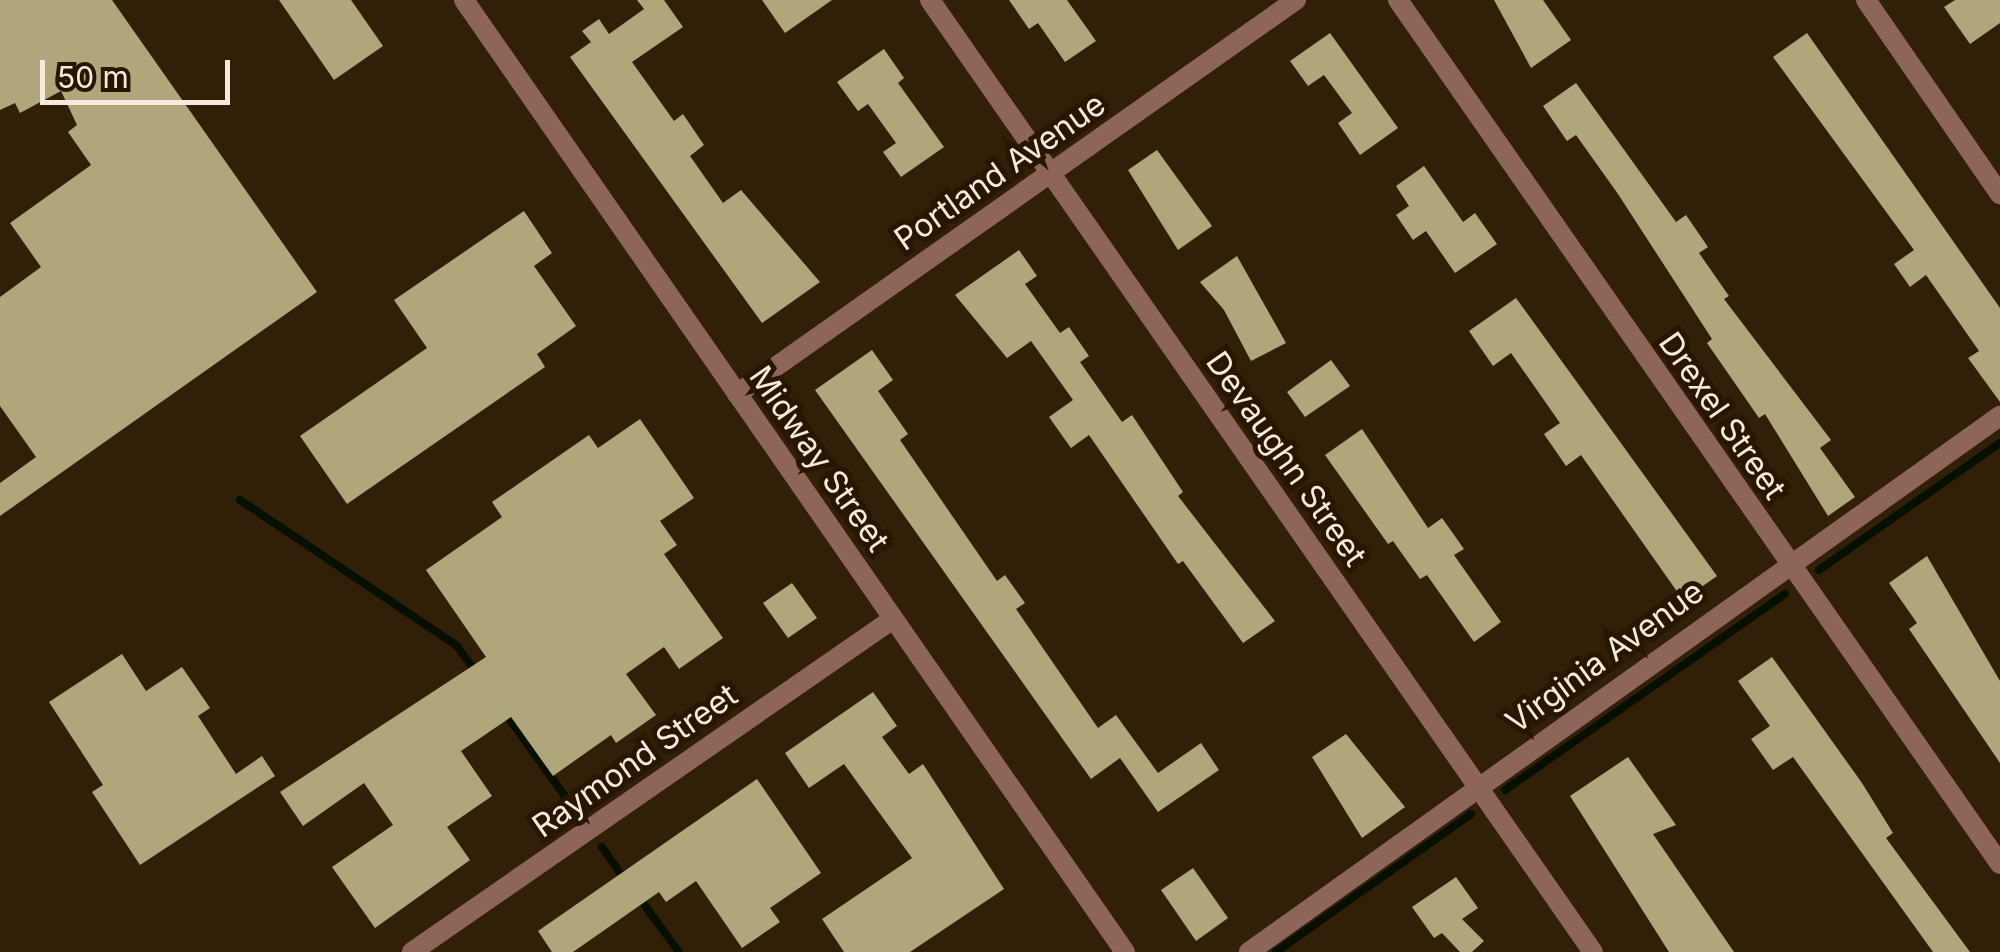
<!DOCTYPE html>
<html>
<head>
<meta charset="utf-8">
<style>
	body { margin:0 }
	#map { position:relative; width:2000px; height:952px; overflow:hidden; background:#321f08; font-family:Inter,sans-serif }
	div>[style] { position:absolute }
	[style*='--x'] { left:calc(var(--x)*1px); top:calc(var(--y)*1px); width:calc(var(--w)*1px); rotate:calc(var(--a)*1deg) }
	.stream>* { height:8px; margin:-4px; padding:0 4px; transform-origin:4px; border-radius:4px; background:#070f00 }
	.building>* { inset:0; background:#afa77b }
	.minor>* { height:20px; margin:-10px; padding:0 10px; transform-origin:10px; border-radius:10px; background:#8d6659 }
	.tertiary>* { height:20px; margin:-10px; padding:0 10px; transform-origin:10px; border-radius:10px; background:#8d6659 }
	span { translate:-50% -50%; white-space:nowrap; text-align:center; line-height:1.15; -webkit-text-stroke:10px #281601; paint-order:stroke }
	.street-label { font-size:32px; color:#f7eadd }
	.scale { position:absolute; left:40px; top:60px; width:190px; height:45px; box-sizing:border-box; border:5px solid #f7eadd; border-top:0; padding-left:12px; font-size:30px; line-height:35px; white-space:nowrap; color:#f7eadd; -webkit-text-stroke:8px #281601; paint-order:stroke }
</style>
</head>
<body>
<div id="map">
	<div class="stream">
		<i style="--x:240;--y:500;--w:262;--a:33.9"></i>
		<i style="--x:457;--y:646;--w:34;--a:54"></i>
		<i style="--x:1819;--y:570;--w:221;--a:-35.1"></i>
		<i style="--x:506;--y:714;--w:122;--a:54.4"></i>
		<i style="--x:1505;--y:790;--w:342;--a:-35"></i>
		<i style="--x:602;--y:847;--w:40;--a:55.1"></i>
		<i style="--x:637;--y:895;--w:71;--a:53.6"></i>
		<i style="--x:1276;--y:952;--w:239;--a:-35.3"></i>
	</div>
	<div class="building">
		<i style="clip-path:polygon(0 0,112px 0,317px 292px,0 516px,0 483px,36px 457px,0 406px,0 297px,41px 267px,10px 223px,91px 165px,68px 132px,77px 125px,61px 91px,20px 113px,15px 103px,0 110px)"></i>
		<i style="clip-path:polygon(279px 0,351px 0,383px 46px,334px 80px)"></i>
		<i style="clip-path:polygon(637px 0,664px 0,683px 27px,632px 62px,674px 121px,683px 114px,704px 145px,690px 156px,723px 203px,741px 190px,820px 282px,762px 323px,570px 57px,591px 42px,582px 31px,599px 19px,609px 34px,644px 9px)"></i>
		<i style="clip-path:polygon(762px 0,832px 0,785px 33px)"></i>
		<i style="clip-path:polygon(1009px 0,1067px 0,1096px 41px,1065px 62px,1038px 23px,1029px 29px)"></i>
		<i style="clip-path:polygon(1494px 0,1543px 0,1571px 40px,1531px 68px)"></i>
		<i style="clip-path:polygon(1955px 0,2000px 0,2000px 23px,1970px 44px,1944px 7px)"></i>
		<i style="clip-path:polygon(1330px 33px,1398px 128px,1360px 155px,1338px 123px,1352px 113px,1324px 75px,1308px 86px,1290px 61px)"></i>
		<i style="clip-path:polygon(1807px 33px,2000px 308px,2000px 402px,1968px 358px,1979px 351px,1926px 275px,1910px 287px,1894px 264px,1914px 250px,1773px 57px)"></i>
		<i style="clip-path:polygon(884px 49px,904px 78px,898px 83px,944px 147px,901px 177px,883px 152px,896px 143px,868px 104px,858px 111px,837px 82px)"></i>
		<i style="clip-path:polygon(1576px 83px,1676px 222px,1686px 215px,1708px 247px,1699px 253px,1729px 296px,1724px 299px,1831px 440px,1820px 448px,1855px 497px,1828px 516px,1765px 414px,1759px 418px,1707px 343px,1712px 339px,1618px 194px,1576px 135px,1567px 141px,1543px 106px)"></i>
		<i style="clip-path:polygon(1157px 150px,1212px 226px,1178px 250px,1128px 170px)"></i>
		<i style="clip-path:polygon(1424px 166px,1463px 222px,1475px 213px,1497px 244px,1455px 273px,1426px 231px,1413px 240px,1396px 215px,1409px 206px,1396px 186px)"></i>
		<i style="clip-path:polygon(524px 211px,552px 253px,534px 266px,576px 326px,537px 354px,545px 367px,347px 504px,300px 436px,427px 348px,394px 300px)"></i>
		<i style="clip-path:polygon(1019px 250px,1037px 276px,1025px 284px,1060px 333px,1069px 327px,1089px 356px,1080px 362px,1122px 422px,1132px 415px,1183px 492px,1178px 496px,1275px 621px,1243px 643px,1183px 561px,1178px 564px,1089px 435px,1071px 448px,1049px 417px,1073px 400px,1031px 341px,1007px 358px,955px 295px)"></i>
		<i style="clip-path:polygon(1237px 256px,1286px 343px,1251px 361px,1224px 310px,1200px 282px)"></i>
		<i style="clip-path:polygon(1516px 298px,1717px 576px,1683px 600px,1581px 455px,1566px 466px,1544px 434px,1560px 423px,1511px 353px,1493px 366px,1469px 331px)"></i>
		<i style="clip-path:polygon(872px 350px,893px 380px,878px 391px,908px 434px,900px 440px,997px 581px,1005px 575px,1025px 603px,1016px 609px,1098px 728px,1116px 715px,1158px 773px,1201px 743px,1219px 770px,1158px 812px,1120px 758px,1091px 779px,815px 390px)"></i>
		<i style="clip-path:polygon(1331px 360px,1350px 386px,1305px 417px,1287px 392px)"></i>
		<i style="clip-path:polygon(640px 419px,694px 498px,660px 521px,677px 545px,664px 554px,723px 638px,679px 669px,664px 647px,626px 674px,656px 715px,616px 743px,611px 735px,553px 776px,511px 717px,461px 751px,492px 796px,447px 827px,470px 860px,375px 928px,332px 867px,393px 825px,364px 783px,303px 826px,280px 792px,486px 657px,426px 570px,502px 517px,492px 502px,589px 435px,598px 448px)"></i>
		<i style="clip-path:polygon(1362px 429px,1428px 528px,1442px 518px,1464px 549px,1454px 555px,1501px 622px,1474px 642px,1427px 575px,1420px 579px,1393px 541px,1388px 544px,1325px 455px)"></i>
		<i style="clip-path:polygon(1927px 556px,2000px 681px,2000px 763px,1909px 629px,1917px 623px,1889px 583px)"></i>
		<i style="clip-path:polygon(792px 583px,817px 618px,788px 638px,763px 603px)"></i>
		<i style="clip-path:polygon(122px 654px,146px 691px,182px 667px,210px 708px,198px 716px,236px 774px,262px 756px,275px 776px,140px 865px,92px 792px,103px 785px,49px 702px)"></i>
		<i style="clip-path:polygon(1772px 657px,1862px 783px,1893px 833px,1886px 838px,1970px 952px,1933px 952px,1793px 757px,1773px 770px,1751px 739px,1770px 726px,1738px 681px)"></i>
		<i style="clip-path:polygon(873px 692px,897px 726px,882px 737px,909px 774px,923px 764px,1004px 889px,910px 952px,844px 952px,822px 919px,912px 858px,844px 764px,809px 788px,785px 753px)"></i>
		<i style="clip-path:polygon(1346px 734px,1405px 807px,1362px 838px,1312px 757px)"></i>
		<i style="clip-path:polygon(1628px 757px,1676px 825px,1653px 834px,1734px 952px,1669px 952px,1570px 796px)"></i>
		<i style="clip-path:polygon(757px 779px,821px 873px,770px 908px,780px 922px,742px 948px,696px 881px,666px 902px,659px 892px,573px 952px,552px 952px,538px 931px)"></i>
		<i style="clip-path:polygon(1193px 868px,1228px 918px,1196px 941px,1161px 890px)"></i>
		<i style="clip-path:polygon(1456px 877px,1478px 908px,1462px 919px,1484px 941px,1472px 952px,1460px 952px,1442px 933px,1434px 938px,1412px 907px)"></i>
	</div>
	<div class="minor">
		<i style="--x:930;--y:0;--w:1160;--a:55.15"></i>
		<i style="--x:1398;--y:0;--w:1053;--a:55.13"></i>
		<i style="--x:1866;--y:0;--w:236;--a:55.4"></i>
		<i style="--x:737;--y:394;--w:684;--a:-35.18"></i>
		<i style="--x:412;--y:952;--w:585;--a:-34.7"></i>
		<i style="--x:1249;--y:952;--w:923;--a:-35.52"></i>
	</div>
	<div class="tertiary">
		<i style="--x:464;--y:0;--w:1159;--a:55.23"></i>
	</div>
	<div class="street-label">
		<span style="left:1000px;top:172px;rotate:-35deg">Portland Avenue</span>
		<span style="left:1722px;top:416px;rotate:55deg">Drexel Street</span>
		<span style="left:819px;top:459px;rotate:55deg">Midway Street</span>
		<span style="left:1286px;top:459px;rotate:55deg">Devaughn Street</span>
		<span style="left:1605px;top:657px;rotate:-36deg">Virginia Avenue</span>
		<span style="left:635px;top:761px;rotate:-35deg">Raymond Street</span>
	</div>
	<div class="scale">50 m</div>
</div>
</body>
</html>
